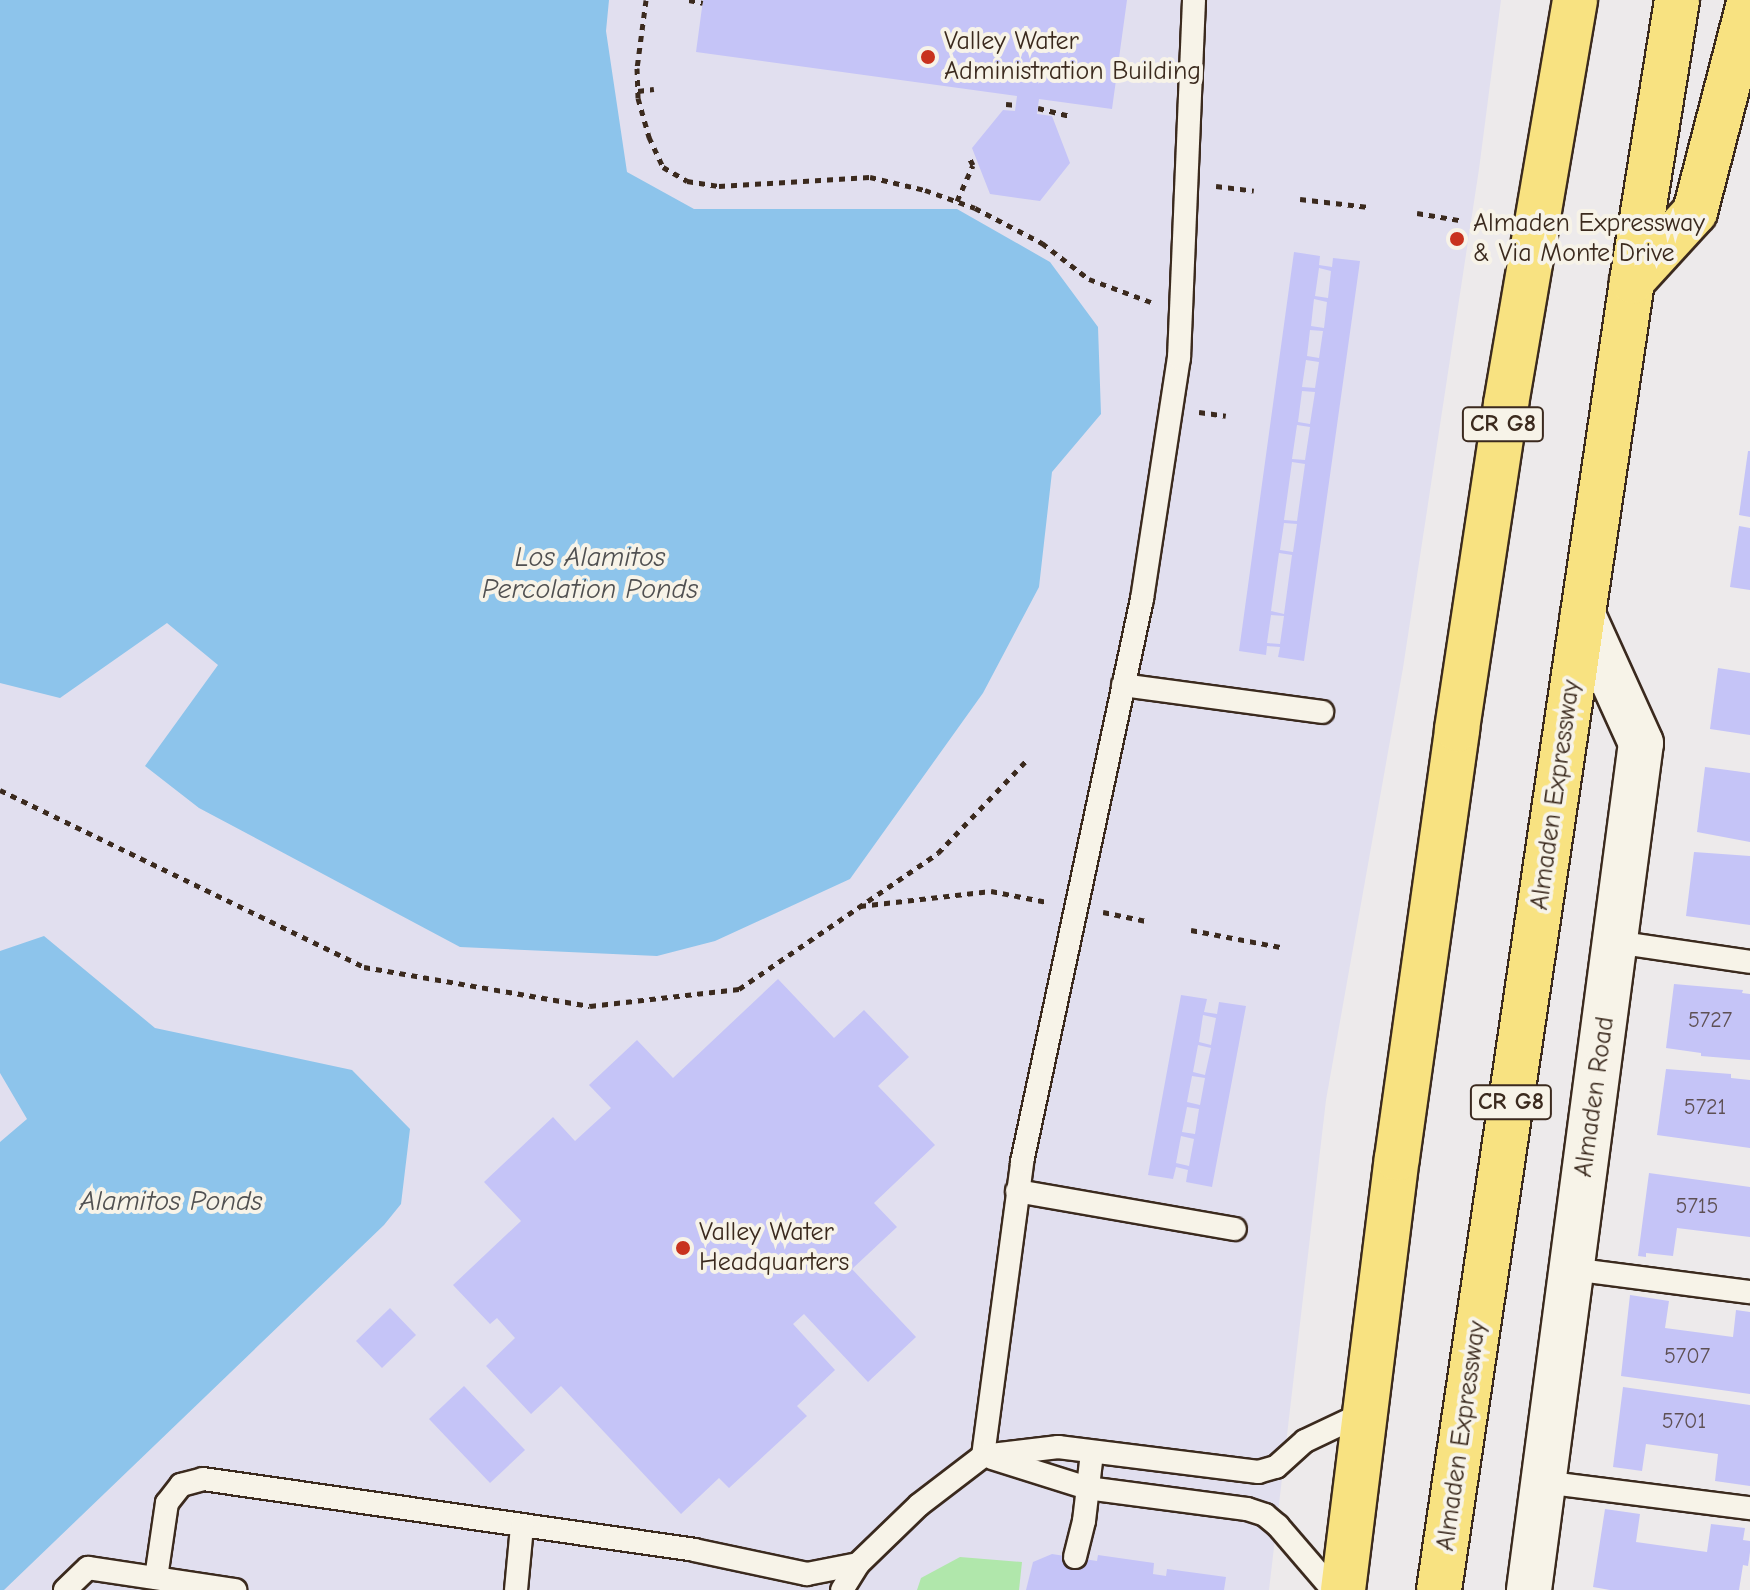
<!DOCTYPE html>
<html>
<head>
<meta charset="utf-8">
<style>
	body { margin:0 }
	#map { position:relative; width:1750px; height:1590px; overflow:hidden; background:#edeaeb; font-family:"Comic Neue",sans-serif }
	div>[style] { position:absolute }
	[style*='--x'] { left:calc(var(--x)*1px); top:calc(var(--y)*1px); width:calc(var(--w)*1px); rotate:calc(var(--a)*1deg) }
	.built>* { inset:0; background:#e1dfef }
	.green>* { inset:0; background:#b0e7ab }
	.water>* { inset:0; background:#8dc4eb }
	.building>* { inset:0; background:#c5c4f7 }
	.path>* { height:5px; margin-top:-2.5px; transform-origin:0; background:repeating-linear-gradient(90deg,#3b2a1e 0 6px,transparent 0 12px) }
	.roads { filter:drop-shadow(2px 0 #3b2a1e) drop-shadow(-2px 0 #3b2a1e) drop-shadow(0 2px #3b2a1e) drop-shadow(0 -2px #3b2a1e) }
	.lane>* { height:22px; margin:-11px; padding:0 11px; transform-origin:11px; border-radius:11px; background:#f7f3e8 }
	.street>* { height:44px; margin:-22px; padding:0 22px; transform-origin:22px; border-radius:22px; background:#f7f3e8 }
	.primary>* { height:44px; margin:-22px; padding:0 22px; transform-origin:22px; border-radius:22px; background:#f8e281 }
	.dots>* { width:22px; height:22px; translate:-50% -50%; box-sizing:border-box; border:4px solid #f7f3e8; border-radius:50% }
	span { translate:-50% -50%; white-space:nowrap; text-align:center; line-height:1.15; -webkit-text-stroke:8px #f7f3e8; paint-order:stroke }
	.number-label { font-size:22px; color:#5e5054 }
	.number-label span { -webkit-text-stroke-width:0 }
	.shield-label span { padding:2px 6px; background:#f7f3e8; border:2px solid; border-radius:6px; -webkit-text-stroke-width:0 }
	.shield-label { font-size:24px; color:#3b2a1e; font-weight:700 }
	.poi-label { font-size:26px; color:#3b2a1e }
	.left { translate:0 -50%; text-align:left }
	.street-label { font-size:26px; color:#3b2a1e }
	.water-label { font-size:28px; color:#505051; font-style:italic }
</style>
</head>
<body>
<div id="map">
	<div class="built">
		<i style="clip-path:polygon(0 0,1501px 0,1479px 169px,1403px 668px,1326px 1100px,1269px 1590px,0 1590px)"></i>
	</div>
	<div class="green">
		<i style="clip-path:polygon(960px 1557px,1022px 1562px,1019px 1590px,917px 1590px,921px 1578px)"></i>
	</div>
	<div class="water">
		<i style="clip-path:polygon(0 0,609px 0,606px 31px,627px 172px,694px 209px,957px 209px,1050px 262px,1098px 327px,1101px 414px,1052px 472px,1039px 587px,983px 693px,850px 879px,715px 941px,657px 956px,460px 947px,199px 808px,145px 766px,218px 665px,167px 623px,60px 698px,0 683px)"></i>
		<i style="clip-path:polygon(44px 936px,155px 1028px,352px 1070px,410px 1129px,401px 1204px,384px 1225px,4px 1590px,0 1590px,0 1142px,27px 1119px,0 1073px,0 951px)"></i>
	</div>
	<div class="building">
		<i style="clip-path:polygon(703px 0,1127px 0,1112px 109px,1039px 99px,1037px 114px,1052px 116px,1070px 163px,1040px 201px,990px 194px,972px 148px,1003px 110px,1015px 111px,1017px 96px,696px 52px)"></i>
		<i style="clip-path:polygon(evenodd,1294px 252px,1320px 256px,1319px 265px,1332px 267px,1333px 258px,1360px 261px,1304px 661px,1278px 657px,1280px 647px,1267px 646px,1266px 655px,1239px 651px,1294px 252px,1319px 268px,1331px 271px,1328px 298px,1315px 296px,1319px 268px,1294px 252px,1314px 299px,1327px 302px,1324px 328px,1311px 326px,1314px 299px,1294px 252px,1310px 330px,1323px 331px,1319px 358px,1307px 356px,1310px 330px,1294px 252px,1306px 360px,1319px 362px,1315px 388px,1302px 387px,1306px 360px,1294px 252px,1302px 391px,1315px 392px,1310px 424px,1298px 422px,1302px 391px,1294px 252px,1297px 425px,1310px 427px,1305px 460px,1292px 459px,1297px 425px,1294px 252px,1292px 462px,1305px 464px,1297px 521px,1284px 520px,1292px 462px,1294px 252px,1284px 523px,1297px 524px,1293px 552px,1280px 550px,1284px 523px,1294px 252px,1279px 553px,1292px 555px,1284px 614px,1271px 611px,1279px 553px,1294px 252px,1271px 615px,1284px 616px,1280px 644px,1267px 643px,1271px 615px)"></i>
		<i style="clip-path:polygon(1748px 451px,1750px 451px,1750px 517px,1739px 515px)"></i>
		<i style="clip-path:polygon(1739px 526px,1750px 528px,1750px 590px,1730px 587px)"></i>
		<i style="clip-path:polygon(1718px 668px,1750px 673px,1750px 735px,1710px 729px)"></i>
		<i style="clip-path:polygon(1705px 767px,1750px 773px,1750px 842px,1697px 832px)"></i>
		<i style="clip-path:polygon(1694px 852px,1750px 856px,1750px 925px,1686px 916px)"></i>
		<i style="clip-path:polygon(778px 979px,834px 1038px,864px 1010px,909px 1057px,878px 1086px,935px 1145px,874px 1203px,897px 1227px,852px 1269px,916px 1337px,868px 1382px,804px 1314px,793px 1324px,835px 1370px,797px 1406px,807px 1416px,729px 1488px,719px 1478px,681px 1514px,561px 1386px,531px 1414px,486px 1366px,515px 1338px,497px 1318px,490px 1324px,453px 1285px,521px 1221px,484px 1182px,553px 1117px,575px 1141px,611px 1108px,589px 1085px,637px 1040px,673px 1078px)"></i>
		<i style="clip-path:polygon(1674px 984px,1743px 990px,1742px 993px,1750px 994px,1750px 1060px,1701px 1056px,1701px 1053px,1666px 1048px)"></i>
		<i style="clip-path:polygon(evenodd,1181px 995px,1207px 999px,1204px 1012px,1217px 1014px,1219px 1002px,1246px 1006px,1212px 1187px,1186px 1182px,1188px 1170px,1176px 1167px,1173px 1179px,1148px 1175px,1181px 995px,1203px 1015px,1216px 1018px,1211px 1045px,1199px 1042px,1203px 1015px,1181px 995px,1198px 1045px,1211px 1048px,1205px 1075px,1193px 1072px,1198px 1045px,1181px 995px,1192px 1076px,1205px 1078px,1200px 1105px,1187px 1102px,1192px 1076px,1181px 995px,1187px 1107px,1199px 1109px,1195px 1134px,1182px 1132px,1187px 1107px,1181px 995px,1181px 1136px,1194px 1139px,1189px 1166px,1176px 1163px,1181px 1136px)"></i>
		<i style="clip-path:polygon(1666px 1069px,1731px 1074px,1731px 1078px,1750px 1080px,1750px 1148px,1657px 1135px)"></i>
		<i style="clip-path:polygon(1649px 1173px,1750px 1187px,1750px 1237px,1677px 1228px,1673px 1256px,1646px 1253px,1646px 1257px,1638px 1256px)"></i>
		<i style="clip-path:polygon(1630px 1295px,1669px 1301px,1665px 1328px,1733px 1337px,1736px 1310px,1750px 1312px,1750px 1394px,1621px 1376px)"></i>
		<i style="clip-path:polygon(390px 1308px,416px 1335px,382px 1368px,356px 1341px)"></i>
		<i style="clip-path:polygon(464px 1386px,525px 1450px,490px 1483px,429px 1419px)"></i>
		<i style="clip-path:polygon(1623px 1387px,1750px 1405px,1750px 1486px,1715px 1481px,1718px 1454px,1646px 1444px,1642px 1471px,1613px 1467px)"></i>
		<i style="clip-path:polygon(1605px 1509px,1640px 1514px,1636px 1542px,1707px 1552px,1711px 1524px,1745px 1528px,1743px 1540px,1750px 1541px,1750px 1552px,1748px 1566px,1743px 1565px,1739px 1590px,1610px 1590px,1593px 1587px)"></i>
		<i style="clip-path:polygon(1052px 1554px,1097px 1561px,1098px 1555px,1154px 1563px,1153px 1574px,1166px 1576px,1167px 1569px,1226px 1577px,1224px 1590px,1026px 1590px,1033px 1562px)"></i>
	</div>
	<div class="path">
		<i style="--x:646;--y:0;--w:69;--a:97.5"></i>
		<i style="--x:637;--y:68;--w:30;--a:88"></i>
		<i style="--x:638;--y:98;--w:41;--a:74.2"></i>
		<i style="--x:649;--y:137;--w:33;--a:65"></i>
		<i style="--x:663;--y:167;--w:28;--a:30"></i>
		<i style="--x:687;--y:181;--w:32;--a:9"></i>
		<i style="--x:719;--y:186;--w:151;--a:-3.4"></i>
		<i style="--x:870;--y:177;--w:57;--a:13.3"></i>
		<i style="--x:925;--y:190;--w:53;--a:19.8"></i>
		<i style="--x:975;--y:208;--w:76;--a:27.6"></i>
		<i style="--x:1042;--y:243;--w:59;--a:37.5"></i>
		<i style="--x:1089;--y:279;--w:66;--a:20.4"></i>
		<i style="--x:689;--y:0;--w:14;--a:12"></i>
		<i style="--x:638;--y:91;--w:16;--a:-7"></i>
		<i style="--x:1006;--y:104;--w:10;--a:6"></i>
		<i style="--x:1038;--y:108;--w:32;--a:14"></i>
		<i style="--x:1216;--y:186;--w:38;--a:7"></i>
		<i style="--x:1300;--y:199;--w:69;--a:6.6"></i>
		<i style="--x:957;--y:201;--w:39;--a:-66"></i>
		<i style="--x:973;--y:165;--w:11;--a:-117"></i>
		<i style="--x:1417;--y:213;--w:43;--a:9.5"></i>
		<i style="--x:1199;--y:412;--w:27;--a:8"></i>
		<i style="--x:0;--y:790;--w:405;--a:25.9"></i>
		<i style="--x:364;--y:967;--w:229;--a:9.8"></i>
		<i style="--x:590;--y:1006;--w:150;--a:-6.5"></i>
		<i style="--x:739;--y:989;--w:241;--a:-34.3"></i>
		<i style="--x:938;--y:853;--w:129;--a:-46.3"></i>
		<i style="--x:860;--y:906;--w:132;--a:-6.5"></i>
		<i style="--x:991;--y:891;--w:57;--a:11.1"></i>
		<i style="--x:1103;--y:912;--w:44;--a:11.8"></i>
		<i style="--x:1191;--y:930;--w:91;--a:10.8"></i>
	</div>
	<div class="roads">
		<div class="lane">
			<i style="--x:1123;--y:685;--w:201;--a:7.7"></i>
			<i style="--x:1615;--y:942;--w:136;--a:8.4"></i>
			<i style="--x:1017;--y:1191;--w:221;--a:9.9"></i>
			<i style="--x:1572;--y:1269;--w:179;--a:7.4"></i>
			<i style="--x:983;--y:1456;--w:297;--a:-82.4"></i>
			<i style="--x:1022;--y:1162;--w:576;--a:-77.97"></i>
			<i style="--x:1142;--y:599;--w:244;--a:-81.3"></i>
			<i style="--x:1179;--y:358;--w:358;--a:-87.6"></i>
			<i style="--x:992;--y:1458;--w:100;--a:17.5"></i>
			<i style="--x:1087;--y:1488;--w:161;--a:7.5"></i>
			<i style="--x:1247;--y:1509;--w:19;--a:18"></i>
			<i style="--x:1265;--y:1515;--w:17;--a:40"></i>
			<i style="--x:1278;--y:1526;--w:84;--a:49.3"></i>
			<i style="--x:1543;--y:1482;--w:209;--a:7.2"></i>
			<i style="--x:1075;--y:1557;--w:37;--a:-76"></i>
			<i style="--x:1084;--y:1521;--w:68;--a:-83.3"></i>
			<i style="--x:156;--y:1578;--w:76;--a:-81.7"></i>
			<i style="--x:167;--y:1503;--w:23;--a:-52"></i>
			<i style="--x:181;--y:1485;--w:23;--a:-15"></i>
			<i style="--x:203;--y:1479;--w:496;--a:8.2"></i>
			<i style="--x:694;--y:1550;--w:116;--a:12"></i>
			<i style="--x:807;--y:1574;--w:52;--a:-11.1"></i>
			<i style="--x:65;--y:1590;--w:32;--a:-44"></i>
			<i style="--x:88;--y:1568;--w:149;--a:8.5"></i>
			<i style="--x:516;--y:1590;--w:64;--a:-84.6"></i>
			<i style="--x:842;--y:1590;--w:31;--a:-58"></i>
			<i style="--x:858;--y:1564;--w:85;--a:-44"></i>
			<i style="--x:919;--y:1505;--w:81;--a:-37.4"></i>
			<i style="--x:983;--y:1456;--w:76;--a:-6.8"></i>
			<i style="--x:1058;--y:1447;--w:202;--a:7.1"></i>
			<i style="--x:1258;--y:1472;--w:19;--a:-16"></i>
			<i style="--x:1276;--y:1467;--w:39;--a:-42"></i>
			<i style="--x:1305;--y:1441;--w:65;--a:-25.4"></i>
		</div>
		<div class="street">
			<i style="--x:1529;--y:1590;--w:854;--a:-82.47"></i>
			<i style="--x:1641;--y:743;--w:141;--a:-114.4"></i>
		</div>
		<div class="primary">
			<i style="--x:1632;--y:281;--w:93;--a:-47.6"></i>
			<i style="--x:1695;--y:212;--w:219;--a:-75.5"></i>
			<i style="--x:1343;--y:1590;--w:435;--a:-82.9"></i>
			<i style="--x:1397;--y:1158;--w:433;--a:-82"></i>
			<i style="--x:1457;--y:729;--w:329;--a:-81.4"></i>
			<i style="--x:1506;--y:404;--w:410;--a:-80.3"></i>
			<i style="--x:1439;--y:1590;--w:1323;--a:-81.61"></i>
			<i style="--x:1632;--y:281;--w:285;--a:-80.9"></i>
		</div>
	</div>
	<div class="dots">
		<i style="left:928px;top:57px;background:#c8321e"></i>
		<i style="left:1457px;top:239px;background:#c8321e"></i>
		<i style="left:683px;top:1248px;background:#c8321e"></i>
	</div>
	<div class="number-label">
		<span style="left:1710px;top:1021px">5727</span>
		<span style="left:1705px;top:1108px">5721</span>
		<span style="left:1697px;top:1207px">5715</span>
		<span style="left:1687px;top:1357px">5707</span>
		<span style="left:1684px;top:1422px">5701</span>
	</div>
	<div class="shield-label">
		<span style="left:1503px;top:424px">CR G8</span>
		<span style="left:1511px;top:1102px">CR G8</span>
	</div>
	<div class="poi-label">
		<span class="left" style="left:944px;top:57px">Valley Water<br>Administration Building</span>
		<span class="left" style="left:1473px;top:239px">Almaden Expressway<br>&amp; Via Monte Drive</span>
		<span class="left" style="left:699px;top:1248px">Valley Water<br>Headquarters</span>
	</div>
	<div class="street-label">
		<span style="left:1556px;top:795px;rotate:-82deg">Almaden Expressway</span>
		<span style="left:1595px;top:1097px;rotate:-82deg">Almaden Road</span>
		<span style="left:1462px;top:1436px;rotate:-82deg">Almaden Expressway</span>
	</div>
	<div class="water-label">
		<span style="left:590px;top:573px">Los Alamitos<br>Percolation Ponds</span>
		<span style="left:171px;top:1201px">Alamitos Ponds</span>
	</div>
</div>
</body>
</html>
